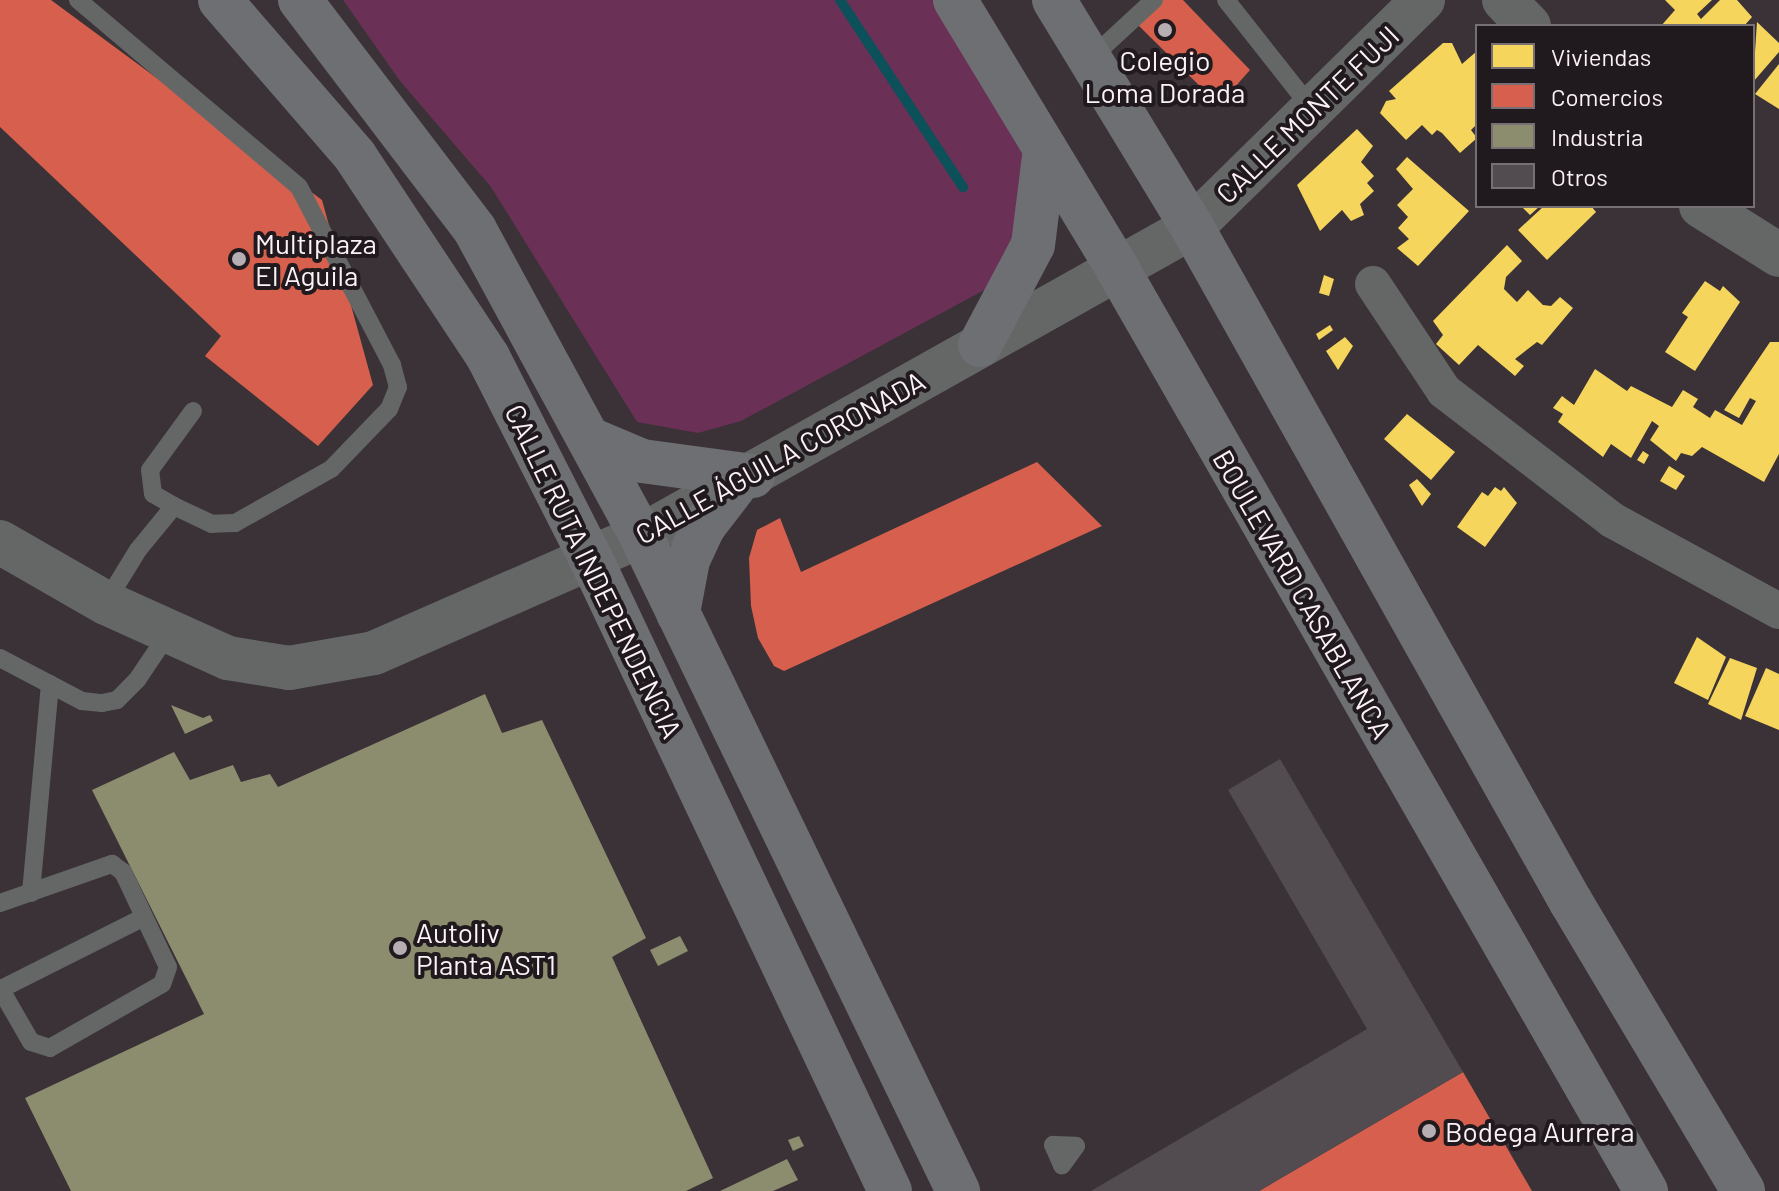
<!DOCTYPE html>
<html>
<head>
<meta charset="utf-8">
<style>
	body { margin:0 }
	#map { position:relative; width:1779px; height:1191px; overflow:hidden; background:#3a3237; font-family:Barlow,sans-serif }
	div>[style] { position:absolute }
	[style*='--x'] { left:calc(var(--x)*1px); top:calc(var(--y)*1px); width:calc(var(--w)*1px); rotate:calc(var(--a)*1deg) }
	.green>* { inset:0; background:#6a3056 }
	.homes>* { inset:0; background:#f6d55c }
	.shops>* { inset:0; background:#d6604d }
	.industry>* { inset:0; background:#8c8c6e }
	.stream>* { height:10px; margin:-5px; padding:0 5px; transform-origin:5px; border-radius:5px; background:#0c505a }
	.building>* { inset:0; background:#524b4f }
	.service>* { height:18px; margin:-9px; padding:0 9px; transform-origin:9px; border-radius:9px; background:#656767 }
	.minor>* { height:36px; margin:-18px; padding:0 18px; transform-origin:18px; border-radius:18px; background:#656767 }
	.tertiary>* { height:44px; margin:-22px; padding:0 22px; transform-origin:22px; border-radius:22px; background:#656767 }
	.primary>* { height:44px; margin:-22px; padding:0 22px; transform-origin:22px; border-radius:22px; background:#6e6f72 }
	.dots>* { width:22px; height:22px; translate:-50% -50%; box-sizing:border-box; border:4px solid #20191d; border-radius:50% }
	span { translate:-50% -50%; white-space:nowrap; text-align:center; line-height:1.15; -webkit-text-stroke:8px #20191d; paint-order:stroke }
	.poi-label { font-size:28px; color:#fbf1f7 }
	.left { translate:0 -50%; text-align:left }
	.street-label { font-size:28px; color:#fbf1f7 }
	.legend { position:absolute; left:1475px; top:24px; width:280px; height:184px; box-sizing:border-box; background:#20191d; border:2px solid #786f74; margin:0; padding:10px 14px; list-style:none; font-size:24px; color:#fbf1f7 }
	.legend li { display:flex; align-items:center; gap:16px; height:40px }
	.legend b { width:40px; border:2px solid #786f74 }
</style>
</head>
<body>
<div id="map">
	<div class="green">
		<i style="clip-path:polygon(343px 0,935px 0,1022px 148px,1032px 173px,1001px 281px,741px 421px,698px 433px,637px 422px,491px 187px,400px 81px)"></i>
	</div>
	<div class="homes">
		<i style="clip-path:polygon(1665px 0,1712px 0,1697px 14px,1701px 19px,1720px 0,1737px 0,1752px 17px,1744px 26px,1661px 26px,1675px 10px)"></i>
		<i style="clip-path:polygon(1757px 22px,1779px 43px,1779px 52px,1753px 82px)"></i>
		<i style="clip-path:polygon(1443px 43px,1452px 43px,1462px 64px,1477px 51px,1477px 124px,1471px 130px,1477px 138px,1460px 153px,1442px 133px,1437px 130px,1432px 135px,1422px 125px,1406px 140px,1380px 113px,1386px 101px,1396px 99px,1389px 91px)"></i>
		<i style="clip-path:polygon(1779px 64px,1779px 109px,1755px 94px)"></i>
		<i style="clip-path:polygon(1357px 129px,1373px 146px,1361px 162px,1374px 176px,1367px 183px,1374px 191px,1360px 204px,1364px 215px,1351px 221px,1342px 210px,1320px 231px,1297px 185px)"></i>
		<i style="clip-path:polygon(1407px 157px,1469px 211px,1418px 266px,1397px 248px,1409px 239px,1398px 228px,1408px 217px,1397px 205px,1413px 189px,1396px 169px)"></i>
		<i style="clip-path:polygon(1521px 206px,1540px 206px,1530px 215px)"></i>
		<i style="clip-path:polygon(1544px 206px,1591px 206px,1596px 212px,1547px 260px,1518px 230px)"></i>
		<i style="clip-path:polygon(1507px 245px,1522px 261px,1506px 277px,1504px 289px,1517px 302px,1528px 290px,1543px 305px,1551px 306px,1560px 297px,1573px 308px,1542px 345px,1537px 342px,1515px 359px,1524px 366px,1515px 376px,1478px 345px,1459px 365px,1436px 344px,1443px 335px,1433px 321px)"></i>
		<i style="clip-path:polygon(1324px 275px,1334px 279px,1329px 296px,1319px 293px)"></i>
		<i style="clip-path:polygon(1705px 281px,1720px 291px,1723px 286px,1740px 302px,1695px 371px,1665px 352px,1688px 317px,1682px 313px)"></i>
		<i style="clip-path:polygon(1330px 325px,1333px 330px,1319px 340px,1316px 334px)"></i>
		<i style="clip-path:polygon(1345px 337px,1353px 346px,1338px 370px,1326px 351px)"></i>
		<i style="clip-path:polygon(1770px 342px,1779px 342px,1779px 454px,1764px 482px,1702px 447px,1692px 456px,1681px 453px,1676px 461px,1650px 440px,1659px 426px,1652px 421px,1631px 458px,1611px 444px,1603px 457px,1558px 422px,1563px 414px,1553px 408px,1562px 396px,1574px 405px,1595px 369px,1627px 391px,1631px 386px,1672px 407px,1683px 390px,1698px 399px,1693px 407px,1710px 418px,1715px 410px,1742px 425px,1756px 401px,1750px 398px,1739px 418px,1724px 410px)"></i>
		<i style="clip-path:polygon(1407px 414px,1455px 452px,1431px 480px,1384px 439px)"></i>
		<i style="clip-path:polygon(1643px 451px,1649px 455px,1644px 464px,1637px 460px)"></i>
		<i style="clip-path:polygon(1669px 466px,1685px 476px,1676px 490px,1660px 481px)"></i>
		<i style="clip-path:polygon(1417px 479px,1431px 494px,1422px 506px,1409px 485px)"></i>
		<i style="clip-path:polygon(1495px 487px,1501px 491px,1504px 487px,1517px 503px,1485px 547px,1457px 527px,1482px 492px,1488px 496px)"></i>
		<i style="clip-path:polygon(1697px 637px,1726px 657px,1708px 700px,1674px 683px)"></i>
		<i style="clip-path:polygon(1730px 658px,1757px 668px,1741px 720px,1708px 704px)"></i>
		<i style="clip-path:polygon(1766px 668px,1779px 674px,1779px 730px,1745px 716px)"></i>
	</div>
	<div class="shops">
		<i style="clip-path:polygon(0 0,51px 0,322px 200px,373px 385px,318px 446px,205px 356px,221px 336px,0 127px)"></i>
		<i style="clip-path:polygon(1161px 0,1183px 0,1250px 70px,1219px 105px,1138px 25px)"></i>
		<i style="clip-path:polygon(1037px 462px,1102px 526px,784px 671px,774px 666px,758px 638px,751px 606px,749px 558px,757px 530px,780px 518px,801px 572px)"></i>
		<i style="clip-path:polygon(1463px 1072px,1532px 1191px,1259px 1191px)"></i>
	</div>
	<div class="industry">
		<i style="clip-path:polygon(485px 694px,502px 733px,542px 720px,646px 938px,612px 957px,713px 1178px,686px 1191px,71px 1191px,25px 1098px,204px 1014px,92px 790px,174px 752px,190px 780px,233px 765px,241px 782px,270px 774px,278px 787px)"></i>
		<i style="clip-path:polygon(171px 705px,203px 718px,210px 715px,213px 721px,185px 734px)"></i>
		<i style="clip-path:polygon(680px 936px,688px 951px,658px 966px,650px 950px)"></i>
		<i style="clip-path:polygon(799px 1136px,804px 1146px,793px 1151px,788px 1140px)"></i>
		<i style="clip-path:polygon(787px 1159px,798px 1180px,773px 1191px,720px 1191px)"></i>
	</div>
	<div class="stream">
		<i style="--x:840;--y:0;--w:224;--a:56.7"></i>
	</div>
	<div class="building">
		<i style="clip-path:polygon(1280px 759px,1463px 1072px,1259px 1191px,1091px 1191px,1367px 1029px,1228px 790px)"></i>
	</div>
	<div class="service">
		<i style="--x:78;--y:0;--w:289;--a:40.2"></i>
		<i style="--x:299;--y:187;--w:201;--a:62.4"></i>
		<i style="--x:392;--y:365;--w:23;--a:75"></i>
		<i style="--x:398;--y:387;--w:24;--a:112"></i>
		<i style="--x:389;--y:409;--w:83;--a:134"></i>
		<i style="--x:331;--y:469;--w:110;--a:150.6"></i>
		<i style="--x:235;--y:523;--w:23;--a:178"></i>
		<i style="--x:212;--y:524;--w:42;--a:-154.7"></i>
		<i style="--x:174;--y:506;--w:57;--a:129.3"></i>
		<i style="--x:138;--y:550;--w:61;--a:121.6"></i>
		<i style="--x:1226;--y:0;--w:139;--a:51.7"></i>
		<i style="--x:1090;--y:59;--w:87;--a:-42.7"></i>
		<i style="--x:174;--y:506;--w:24;--a:-150"></i>
		<i style="--x:153;--y:494;--w:24;--a:-97"></i>
		<i style="--x:150;--y:470;--w:73;--a:-53.9"></i>
		<i style="--x:0;--y:658;--w:93;--a:27.7"></i>
		<i style="--x:82;--y:701;--w:20;--a:6"></i>
		<i style="--x:102;--y:703;--w:15;--a:-11"></i>
		<i style="--x:117;--y:700;--w:28;--a:-45"></i>
		<i style="--x:137;--y:680;--w:59;--a:-56"></i>
		<i style="--x:31;--y:893;--w:210;--a:-84.8"></i>
		<i style="--x:0;--y:903;--w:119;--a:-19.2"></i>
		<i style="--x:112;--y:864;--w:14;--a:36"></i>
		<i style="--x:123;--y:872;--w:105;--a:64.7"></i>
		<i style="--x:168;--y:967;--w:18;--a:109"></i>
		<i style="--x:162;--y:984;--w:129;--a:150.3"></i>
		<i style="--x:50;--y:1048;--w:20;--a:-162"></i>
		<i style="--x:31;--y:1042;--w:62;--a:-119.9"></i>
		<i style="--x:1;--y:989;--w:160;--a:-26.7"></i>
		<i style="--x:1053;--y:1145;--w:23;--a:2"></i>
		<i style="--x:1076;--y:1146;--w:24;--a:126"></i>
		<i style="--x:1062;--y:1165;--w:22;--a:-114"></i>
	</div>
	<div class="minor">
		<i style="--x:1373;--y:284;--w:128;--a:56.4"></i>
		<i style="--x:1444;--y:391;--w:212;--a:37.5"></i>
		<i style="--x:1612;--y:520;--w:190;--a:28.6"></i>
	</div>
	<div class="tertiary">
		<i style="--x:1504;--y:0;--w:36;--a:46"></i>
		<i style="--x:1701;--y:206;--w:92;--a:32.1"></i>
		<i style="--x:0;--y:542;--w:122;--a:29.9"></i>
		<i style="--x:106;--y:603;--w:134;--a:24.3"></i>
		<i style="--x:228;--y:658;--w:62;--a:9.3"></i>
		<i style="--x:289;--y:668;--w:86;--a:-10"></i>
		<i style="--x:374;--y:653;--w:292;--a:-23.7"></i>
		<i style="--x:641;--y:536;--w:632;--a:-29.28"></i>
		<i style="--x:1192;--y:227;--w:324;--a:-44.5"></i>
	</div>
	<div class="primary">
		<i style="--x:220;--y:0;--w:206;--a:49.1"></i>
		<i style="--x:355;--y:156;--w:241;--a:56.5"></i>
		<i style="--x:488;--y:357;--w:227;--a:63"></i>
		<i style="--x:591;--y:559;--w:699;--a:64.68"></i>
		<i style="--x:300;--y:0;--w:289;--a:52.7"></i>
		<i style="--x:475;--y:230;--w:348;--a:61.5"></i>
		<i style="--x:641;--y:536;--w:728;--a:64.17"></i>
		<i style="--x:955;--y:0;--w:313;--a:58.8"></i>
		<i style="--x:1117;--y:268;--w:1064;--a:60.18"></i>
		<i style="--x:1054;--y:0;--w:266;--a:58.7"></i>
		<i style="--x:1192;--y:227;--w:774;--a:60.69"></i>
		<i style="--x:1571;--y:902;--w:336;--a:59.2"></i>
		<i style="--x:980;--y:345;--w:113;--a:-62.1"></i>
		<i style="--x:1033;--y:245;--w:97;--a:-82.9"></i>
		<i style="--x:590;--y:439;--w:56;--a:22.9"></i>
		<i style="--x:642;--y:461;--w:112;--a:7.7"></i>
		<i style="--x:678;--y:613;--w:54;--a:-79.3"></i>
		<i style="--x:688;--y:560;--w:38;--a:-65"></i>
		<i style="--x:704;--y:526;--w:49;--a:-52.4"></i>
	</div>
	<div class="dots">
		<i style="left:1165px;top:30px;background:#b7aeb4"></i>
		<i style="left:239px;top:259px;background:#b7aeb4"></i>
		<i style="left:400px;top:948px;background:#b7aeb4"></i>
		<i style="left:1429px;top:1131px;background:#b7aeb4"></i>
	</div>
	<div class="poi-label">
		<span style="left:1165px;top:76px">Colegio<br>Loma Dorada</span>
		<span class="left" style="left:255px;top:259px">Multiplaza<br>El Aguila</span>
		<span class="left" style="left:416px;top:948px">Autoliv<br>Planta AST1</span>
		<span class="left" style="left:1445px;top:1131px">Bodega Aurrera</span>
	</div>
	<div class="street-label">
		<span style="left:1307px;top:114px;rotate:-44deg">CALLE MONTE FUJI</span>
		<span style="left:780px;top:457px;rotate:-29deg">CALLE ÁGUILA CORONADA</span>
		<span style="left:594px;top:571px;rotate:64deg">CALLE RUTA INDEPENDENCIA</span>
		<span style="left:1303px;top:594px;rotate:60deg">BOULEVARD CASABLANCA</span>
	</div>
	<ul class="legend">
	<li><b style="height:22px;background:#f6d55c"></b>Viviendas</li>
	<li><b style="height:22px;background:#d6604d"></b>Comercios</li>
	<li><b style="height:22px;background:#8c8c6e"></b>Industria</li>
	<li><b style="height:22px;background:#524b4f"></b>Otros</li>
	</ul>
</div>
</body>
</html>
